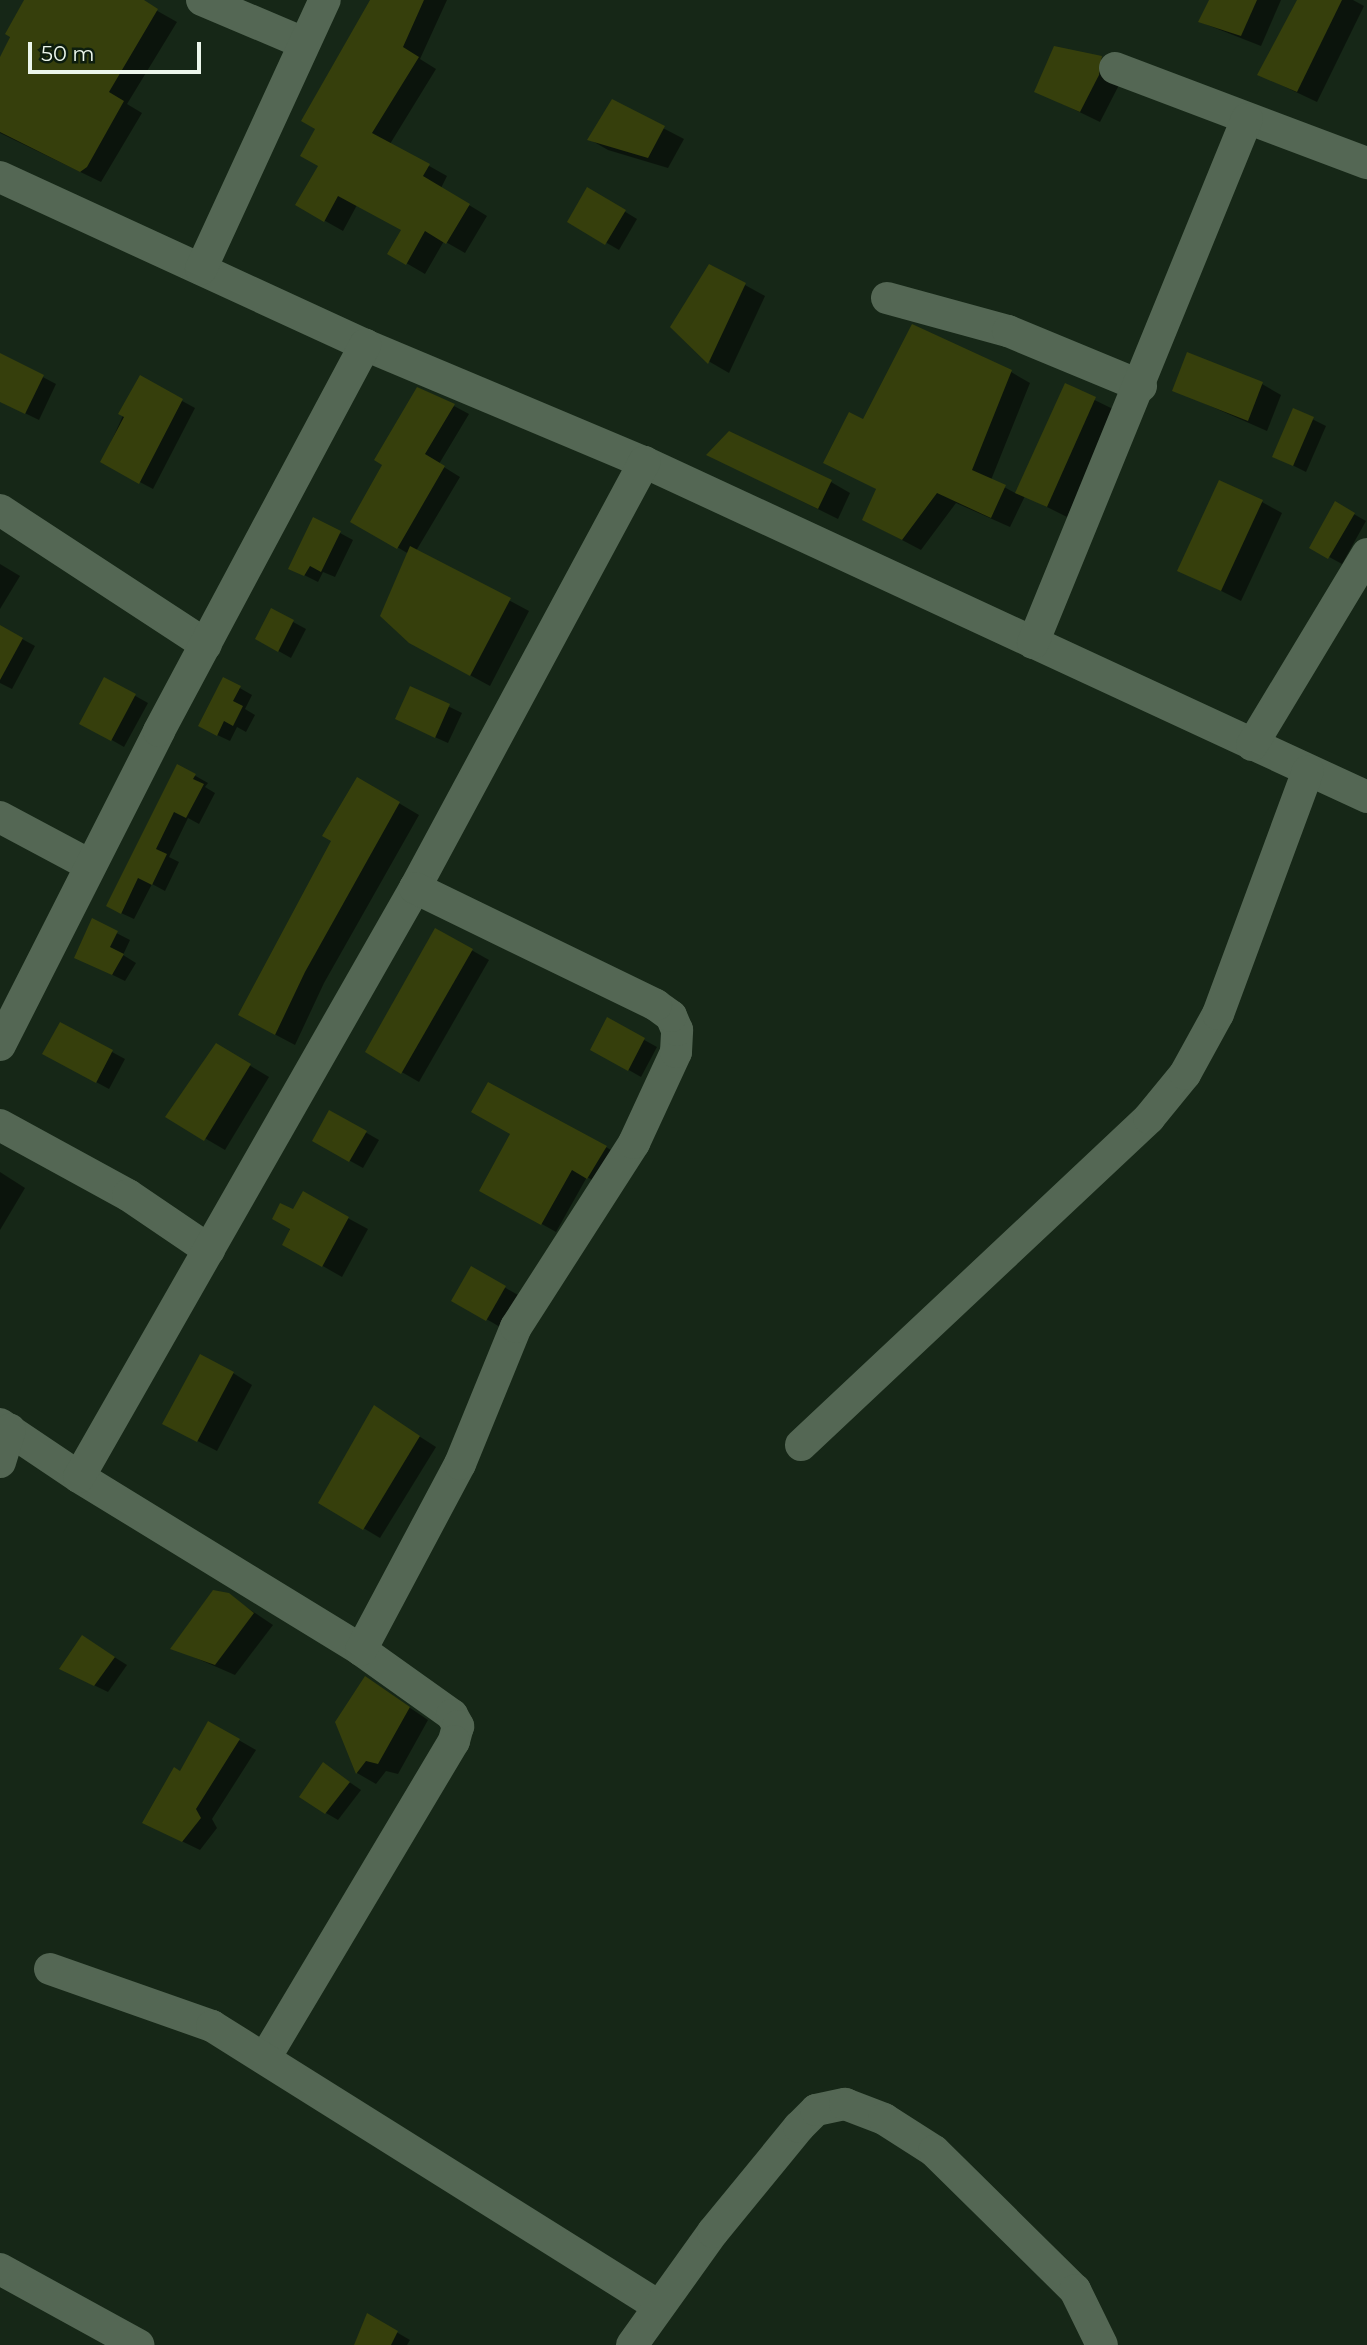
<!DOCTYPE html>
<html>
<head>
<meta charset="utf-8">
<style>
	body { margin:0 }
	#map { position:relative; width:1367px; height:2345px; overflow:hidden; background:#162717; font-family:Montserrat,sans-serif }
	div>[style] { position:absolute }
	[style*='--x'] { left:calc(var(--x)*1px); top:calc(var(--y)*1px); width:calc(var(--w)*1px); rotate:calc(var(--a)*1deg) }
	.shadow>* { inset:0; background:#0007 }
	.building>* { inset:0; background:#363f0c }
	.minor>* { height:32px; margin:-16px; padding:0 16px; transform-origin:16px; border-radius:16px; background:#546754 }
	span { translate:-50% -50%; white-space:nowrap; text-align:center; line-height:1.15; -webkit-text-stroke:5px #0d1d0e; paint-order:stroke }
	.scale { position:absolute; left:28px; top:42px; width:173px; height:32px; box-sizing:border-box; border:4px solid #ecf6ec; border-top:0; padding-left:9px; font-size:21px; line-height:24px; white-space:nowrap; color:#ecf6ec; -webkit-text-stroke:5px #0d1d0e; paint-order:stroke }
</style>
</head>
<body>
<div id="map">
	<div class="shadow">
		<i style="clip-path:polygon(26px 0,138px 0,177px 22px,127px 104px,142px 113px,101px 182px,0 133px,0 60px)"></i>
		<i style="clip-path:polygon(371px 0,447px 0,420px 59px,436px 69px,390px 144px,447px 176px,441px 188px,487px 216px,465px 253px,444px 241px,425px 274px,389px 253px,403px 230px,357px 205px,343px 231px,297px 205px,320px 166px,317px 128px)"></i>
		<i style="clip-path:polygon(1211px 0,1281px 0,1261px 46px,1200px 22px)"></i>
		<i style="clip-path:polygon(1298px 0,1353px 0,1364px 6px,1317px 102px,1260px 75px)"></i>
		<i style="clip-path:polygon(1101px 58px,1120px 69px,1118px 87px,1100px 122px,1036px 91px)"></i>
		<i style="clip-path:polygon(613px 102px,684px 139px,668px 168px,608px 150px,589px 139px)"></i>
		<i style="clip-path:polygon(588px 189px,637px 219px,619px 250px,569px 221px)"></i>
		<i style="clip-path:polygon(745px 285px,765px 296px,729px 373px,710px 362px,673px 327px)"></i>
		<i style="clip-path:polygon(3px 356px,56px 384px,39px 420px,0 401px)"></i>
		<i style="clip-path:polygon(1011px 372px,1030px 383px,991px 480px,1017px 494px,1066px 386px,1115px 410px,1067px 517px,1025px 496px,1010px 527px,956px 503px,921px 550px,883px 530px,864px 421px)"></i>
		<i style="clip-path:polygon(140px 378px,195px 408px,153px 489px,102px 462px)"></i>
		<i style="clip-path:polygon(1262px 384px,1281px 395px,1267px 431px,1174px 390px)"></i>
		<i style="clip-path:polygon(454px 406px,469px 414px,439px 464px,460px 477px,416px 551px,529px 611px,490px 686px,431px 654px,409px 554px,352px 521px)"></i>
		<i style="clip-path:polygon(1294px 410px,1326px 426px,1306px 472px,1274px 456px)"></i>
		<i style="clip-path:polygon(709px 455px,831px 482px,850px 493px,838px 519px)"></i>
		<i style="clip-path:polygon(1262px 502px,1282px 513px,1241px 601px,1180px 570px)"></i>
		<i style="clip-path:polygon(1336px 504px,1366px 521px,1342px 564px,1311px 547px)"></i>
		<i style="clip-path:polygon(340px 533px,353px 540px,335px 577px,323px 572px,318px 582px,290px 568px)"></i>
		<i style="clip-path:polygon(0 564px,20px 576px,0 609px)"></i>
		<i style="clip-path:polygon(271px 610px,306px 629px,291px 658px,257px 639px)"></i>
		<i style="clip-path:polygon(0 627px,35px 646px,12px 689px,0 683px)"></i>
		<i style="clip-path:polygon(105px 679px,148px 703px,124px 747px,82px 723px)"></i>
		<i style="clip-path:polygon(224px 679px,252px 695px,245px 709px,255px 715px,246px 732px,237px 727px,230px 741px,213px 733px)"></i>
		<i style="clip-path:polygon(411px 688px,462px 713px,448px 743px,410px 726px)"></i>
		<i style="clip-path:polygon(178px 766px,208px 783px,205px 787px,215px 793px,199px 824px,188px 818px,169px 857px,179px 862px,165px 891px,152px 884px,134px 919px,121px 913px)"></i>
		<i style="clip-path:polygon(358px 779px,419px 815px,324px 983px,295px 1045px,259px 1026px)"></i>
		<i style="clip-path:polygon(93px 921px,130px 940px,123px 955px,136px 963px,125px 981px,76px 957px)"></i>
		<i style="clip-path:polygon(436px 930px,489px 960px,419px 1082px,367px 1052px)"></i>
		<i style="clip-path:polygon(608px 1020px,657px 1047px,641px 1077px,592px 1049px)"></i>
		<i style="clip-path:polygon(60px 1024px,125px 1059px,109px 1089px,57px 1061px)"></i>
		<i style="clip-path:polygon(216px 1045px,269px 1077px,225px 1150px,167px 1116px)"></i>
		<i style="clip-path:polygon(330px 1112px,379px 1140px,363px 1168px,314px 1141px)"></i>
		<i style="clip-path:polygon(606px 1147px,621px 1156px,602px 1186px,587px 1177px,556px 1232px,481px 1190px)"></i>
		<i style="clip-path:polygon(0 1172px,25px 1188px,0 1230px)"></i>
		<i style="clip-path:polygon(303px 1194px,368px 1229px,342px 1277px,284px 1244px)"></i>
		<i style="clip-path:polygon(471px 1268px,518px 1295px,500px 1327px,454px 1300px)"></i>
		<i style="clip-path:polygon(233px 1373px,252px 1385px,217px 1451px,184px 1434px)"></i>
		<i style="clip-path:polygon(375px 1408px,436px 1447px,380px 1538px,320px 1502px)"></i>
		<i style="clip-path:polygon(228px 1595px,273px 1625px,235px 1675px,173px 1648px)"></i>
		<i style="clip-path:polygon(95px 1645px,127px 1665px,108px 1692px,73px 1675px)"></i>
		<i style="clip-path:polygon(366px 1678px,428px 1720px,398px 1774px,386px 1771px,376px 1784px,357px 1773px,336px 1722px)"></i>
		<i style="clip-path:polygon(209px 1723px,256px 1750px,212px 1819px,217px 1828px,200px 1850px,144px 1823px,181px 1773px)"></i>
		<i style="clip-path:polygon(323px 1764px,361px 1790px,338px 1820px,326px 1813px)"></i>
		<i style="clip-path:polygon(367px 2315px,410px 2340px,407px 2345px,355px 2345px)"></i>
	</div>
	<div class="building">
		<i style="clip-path:polygon(24px 0,144px 0,158px 9px,109px 92px,124px 101px,87px 167px,80px 172px,0 132px,0 57px,10px 37px,5px 34px)"></i>
		<i style="clip-path:polygon(370px 0,424px 0,403px 47px,419px 57px,372px 133px,430px 164px,423px 176px,470px 204px,446px 244px,425px 231px,406px 265px,387px 254px,401px 230px,338px 196px,324px 222px,295px 205px,318px 166px,300px 156px,315px 129px,301px 121px)"></i>
		<i style="clip-path:polygon(1209px 0,1257px 0,1241px 36px,1198px 22px)"></i>
		<i style="clip-path:polygon(1297px 0,1342px 0,1297px 92px,1257px 75px)"></i>
		<i style="clip-path:polygon(1054px 46px,1102px 56px,1099px 75px,1080px 112px,1034px 92px)"></i>
		<i style="clip-path:polygon(612px 99px,665px 126px,648px 158px,587px 140px)"></i>
		<i style="clip-path:polygon(587px 187px,626px 210px,605px 245px,567px 222px)"></i>
		<i style="clip-path:polygon(709px 264px,746px 283px,708px 364px,670px 327px)"></i>
		<i style="clip-path:polygon(912px 324px,1012px 370px,972px 470px,1006px 485px,991px 518px,937px 493px,902px 540px,862px 520px,876px 489px,823px 463px,849px 412px,863px 419px)"></i>
		<i style="clip-path:polygon(1187px 352px,1263px 382px,1248px 421px,1172px 391px)"></i>
		<i style="clip-path:polygon(0 353px,44px 375px,25px 414px,0 402px)"></i>
		<i style="clip-path:polygon(140px 375px,183px 399px,139px 484px,100px 462px,124px 417px,118px 414px)"></i>
		<i style="clip-path:polygon(1065px 383px,1096px 397px,1047px 507px,1015px 493px)"></i>
		<i style="clip-path:polygon(417px 387px,455px 404px,425px 454px,445px 466px,397px 549px,350px 522px,382px 465px,374px 460px)"></i>
		<i style="clip-path:polygon(1293px 408px,1314px 417px,1293px 466px,1272px 457px)"></i>
		<i style="clip-path:polygon(729px 431px,832px 480px,818px 509px,706px 455px)"></i>
		<i style="clip-path:polygon(1219px 480px,1263px 500px,1221px 591px,1177px 571px)"></i>
		<i style="clip-path:polygon(1335px 501px,1355px 513px,1328px 559px,1309px 548px)"></i>
		<i style="clip-path:polygon(313px 517px,341px 531px,321px 572px,310px 566px,304px 576px,288px 569px)"></i>
		<i style="clip-path:polygon(410px 546px,511px 598px,470px 676px,409px 643px,380px 616px)"></i>
		<i style="clip-path:polygon(271px 608px,294px 620px,278px 652px,255px 639px)"></i>
		<i style="clip-path:polygon(0 625px,23px 638px,0 680px)"></i>
		<i style="clip-path:polygon(104px 677px,136px 694px,111px 741px,79px 724px)"></i>
		<i style="clip-path:polygon(223px 677px,241px 686px,233px 701px,243px 706px,233px 726px,224px 721px,217px 736px,198px 726px)"></i>
		<i style="clip-path:polygon(410px 686px,450px 704px,435px 738px,395px 719px)"></i>
		<i style="clip-path:polygon(177px 764px,196px 774px,193px 779px,204px 784px,186px 818px,174px 812px,156px 849px,167px 854px,152px 885px,138px 878px,121px 914px,106px 906px)"></i>
		<i style="clip-path:polygon(357px 777px,400px 802px,305px 972px,275px 1035px,238px 1015px,331px 841px,322px 836px)"></i>
		<i style="clip-path:polygon(92px 918px,118px 931px,110px 947px,124px 954px,112px 975px,74px 958px)"></i>
		<i style="clip-path:polygon(435px 928px,473px 949px,401px 1074px,365px 1052px)"></i>
		<i style="clip-path:polygon(607px 1017px,645px 1038px,628px 1071px,590px 1050px)"></i>
		<i style="clip-path:polygon(60px 1022px,113px 1050px,96px 1083px,42px 1054px)"></i>
		<i style="clip-path:polygon(216px 1043px,251px 1064px,204px 1141px,165px 1117px)"></i>
		<i style="clip-path:polygon(488px 1082px,607px 1146px,587px 1179px,572px 1170px,541px 1225px,479px 1191px,510px 1134px,471px 1112px)"></i>
		<i style="clip-path:polygon(329px 1110px,367px 1131px,349px 1162px,312px 1141px)"></i>
		<i style="clip-path:polygon(303px 1191px,349px 1217px,322px 1267px,282px 1245px,290px 1229px,272px 1219px,280px 1203px,293px 1209px)"></i>
		<i style="clip-path:polygon(471px 1266px,506px 1286px,486px 1321px,451px 1301px)"></i>
		<i style="clip-path:polygon(200px 1354px,234px 1372px,197px 1442px,162px 1424px)"></i>
		<i style="clip-path:polygon(374px 1405px,420px 1436px,363px 1530px,318px 1503px)"></i>
		<i style="clip-path:polygon(213px 1590px,229px 1593px,254px 1613px,215px 1665px,170px 1649px)"></i>
		<i style="clip-path:polygon(82px 1635px,115px 1657px,94px 1686px,59px 1669px)"></i>
		<i style="clip-path:polygon(365px 1676px,410px 1707px,378px 1764px,366px 1761px,356px 1774px,335px 1722px)"></i>
		<i style="clip-path:polygon(208px 1721px,240px 1739px,196px 1809px,201px 1818px,182px 1842px,142px 1823px,174px 1767px,180px 1771px)"></i>
		<i style="clip-path:polygon(323px 1762px,350px 1782px,325px 1814px,299px 1797px)"></i>
		<i style="clip-path:polygon(367px 2313px,398px 2331px,391px 2345px,354px 2345px)"></i>
	</div>
	<div class="minor">
		<i style="--x:202;--y:0;--w:111;--a:22.9"></i>
		<i style="--x:1115;--y:68;--w:269;--a:20.7"></i>
		<i style="--x:0;--y:177;--w:402;--a:24.7"></i>
		<i style="--x:365;--y:345;--w:303;--a:22.8"></i>
		<i style="--x:644;--y:462;--w:797;--a:24.86"></i>
		<i style="--x:201;--y:269;--w:296;--a:-65.3"></i>
		<i style="--x:887;--y:298;--w:125;--a:15.3"></i>
		<i style="--x:1008;--y:331;--w:144;--a:22.5"></i>
		<i style="--x:0;--y:510;--w:246;--a:33.2"></i>
		<i style="--x:1033;--y:643;--w:566;--a:-67.79"></i>
		<i style="--x:1252;--y:745;--w:223;--a:-58.9"></i>
		<i style="--x:0;--y:817;--w:102;--a:28.1"></i>
		<i style="--x:0;--y:1045;--w:352;--a:-63.1"></i>
		<i style="--x:159;--y:731;--w:438;--a:-61.9"></i>
		<i style="--x:0;--y:1125;--w:146;--a:28.7"></i>
		<i style="--x:128;--y:1195;--w:98;--a:34.2"></i>
		<i style="--x:0;--y:1424;--w:95;--a:33.9"></i>
		<i style="--x:79;--y:1477;--w:331;--a:31.5"></i>
		<i style="--x:361;--y:1650;--w:112;--a:35.5"></i>
		<i style="--x:452;--y:1715;--w:13;--a:61"></i>
		<i style="--x:458;--y:1726;--w:16;--a:105"></i>
		<i style="--x:454;--y:1741;--w:369;--a:120.8"></i>
		<i style="--x:801;--y:1445;--w:478;--a:-43.2"></i>
		<i style="--x:1149;--y:1118;--w:57;--a:-50.7"></i>
		<i style="--x:1185;--y:1074;--w:68;--a:-61.2"></i>
		<i style="--x:1218;--y:1014;--w:259;--a:-69.7"></i>
		<i style="--x:0;--y:1462;--w:34;--a:-73"></i>
		<i style="--x:79;--y:1477;--w:678;--a:-60.3"></i>
		<i style="--x:415;--y:888;--w:484;--a:-61.7"></i>
		<i style="--x:361;--y:1650;--w:211;--a:-62"></i>
		<i style="--x:460;--y:1464;--w:148;--a:-67.8"></i>
		<i style="--x:516;--y:1327;--w:219;--a:-57.3"></i>
		<i style="--x:634;--y:1143;--w:100;--a:-65.2"></i>
		<i style="--x:676;--y:1052;--w:22;--a:-87"></i>
		<i style="--x:677;--y:1030;--w:15;--a:-113"></i>
		<i style="--x:671;--y:1016;--w:19;--a:-144"></i>
		<i style="--x:656;--y:1005;--w:268;--a:-154.1"></i>
		<i style="--x:50;--y:1969;--w:172;--a:19.4"></i>
		<i style="--x:212;--y:2026;--w:525;--a:32.09"></i>
		<i style="--x:0;--y:2269;--w:158;--a:28.8"></i>
		<i style="--x:632;--y:2345;--w:139;--a:-54.4"></i>
		<i style="--x:713;--y:2232;--w:136;--a:-50.7"></i>
		<i style="--x:799;--y:2127;--w:24;--a:-45"></i>
		<i style="--x:816;--y:2110;--w:30;--a:-12"></i>
		<i style="--x:845;--y:2104;--w:42;--a:21"></i>
		<i style="--x:884;--y:2119;--w:59;--a:32.6"></i>
		<i style="--x:934;--y:2151;--w:198;--a:44.6"></i>
		<i style="--x:1075;--y:2290;--w:61;--a:63.9"></i>
	</div>
	<div class="scale">50 m</div>
</div>
</body>
</html>
